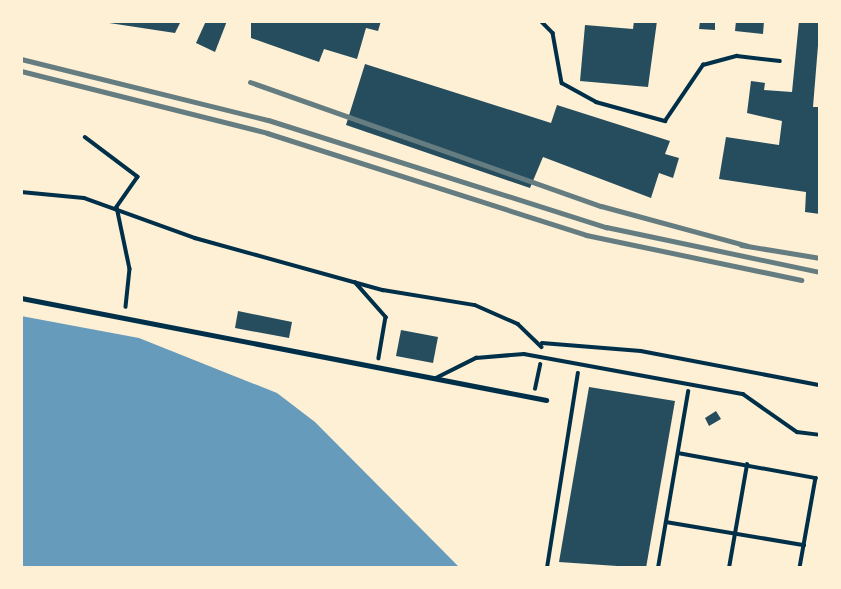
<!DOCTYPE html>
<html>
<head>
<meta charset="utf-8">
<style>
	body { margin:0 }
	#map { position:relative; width:841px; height:589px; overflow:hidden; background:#fdf0d5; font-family:Inter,sans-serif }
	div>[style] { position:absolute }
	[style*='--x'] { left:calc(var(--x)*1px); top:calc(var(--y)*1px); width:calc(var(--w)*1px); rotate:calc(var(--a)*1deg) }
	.water>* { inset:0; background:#669bbc }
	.building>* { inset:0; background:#264d5e }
	.path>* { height:3.5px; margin:-1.75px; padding:0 1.75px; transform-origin:1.75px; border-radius:1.75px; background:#003049 }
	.service>* { height:3.5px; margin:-1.75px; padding:0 1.75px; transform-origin:1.75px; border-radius:1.75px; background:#003049 }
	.pedestrian>* { height:5px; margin:-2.5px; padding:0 2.5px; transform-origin:2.5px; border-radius:2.5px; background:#003049 }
	.rail>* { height:5px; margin:-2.5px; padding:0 2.5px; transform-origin:2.5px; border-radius:2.5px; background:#657d81 }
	span { translate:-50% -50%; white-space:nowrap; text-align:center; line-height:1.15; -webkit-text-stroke:5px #fdf0d5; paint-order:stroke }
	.frame { position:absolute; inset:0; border:23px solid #fdf0d5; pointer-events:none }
</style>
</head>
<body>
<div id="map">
	<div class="water">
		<i style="clip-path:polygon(21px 316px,139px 338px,277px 393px,315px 422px,460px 568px,21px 568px)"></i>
	</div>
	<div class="building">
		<i style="clip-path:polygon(96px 21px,181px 21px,175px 33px)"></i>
		<i style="clip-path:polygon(206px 21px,227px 21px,215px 52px,196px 43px)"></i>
		<i style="clip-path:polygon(251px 21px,381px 21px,378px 31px,366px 28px,357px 59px,324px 49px,319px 62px,251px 38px)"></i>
		<i style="clip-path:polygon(634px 21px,657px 21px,648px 87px,580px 81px,585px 25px,633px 29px)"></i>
		<i style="clip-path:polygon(700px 21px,715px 21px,715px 30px,699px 29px)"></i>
		<i style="clip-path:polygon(736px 21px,764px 21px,763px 34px,735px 31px)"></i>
		<i style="clip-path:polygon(799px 21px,820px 21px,813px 107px,820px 107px,820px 214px,805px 212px,806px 192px,719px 179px,726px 137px,779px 145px,782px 121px,747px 113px,751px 81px,765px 83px,764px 90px,792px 92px)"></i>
		<i style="clip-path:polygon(365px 64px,551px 123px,557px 105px,670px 141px,665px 154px,679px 158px,673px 178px,659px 173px,651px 198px,543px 157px,530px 188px,346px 125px)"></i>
		<i style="clip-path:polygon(238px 311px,292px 322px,289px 338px,235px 328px)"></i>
		<i style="clip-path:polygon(401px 330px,438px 337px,433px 363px,396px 356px)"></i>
		<i style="clip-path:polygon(589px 387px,675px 401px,646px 568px,559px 562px)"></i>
		<i style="clip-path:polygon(716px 411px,721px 419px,709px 426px,705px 418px)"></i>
	</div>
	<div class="path">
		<i style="--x:85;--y:137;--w:66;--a:37"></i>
		<i style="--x:138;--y:177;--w:37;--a:125"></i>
		<i style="--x:117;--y:207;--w:63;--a:78.2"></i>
		<i style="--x:130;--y:269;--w:38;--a:96"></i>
		<i style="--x:21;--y:192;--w:63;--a:5.4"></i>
		<i style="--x:84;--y:198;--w:118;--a:19.8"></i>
		<i style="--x:195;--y:238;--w:195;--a:15.5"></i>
		<i style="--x:383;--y:290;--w:93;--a:9.3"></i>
		<i style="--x:475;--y:305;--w:47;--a:23.8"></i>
		<i style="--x:518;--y:324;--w:33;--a:44"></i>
		<i style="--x:355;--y:282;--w:47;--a:48.5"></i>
		<i style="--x:386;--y:317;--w:42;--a:99.7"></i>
		<i style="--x:542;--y:343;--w:99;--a:4.6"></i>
		<i style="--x:641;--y:351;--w:182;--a:10.8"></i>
		<i style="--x:535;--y:389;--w:25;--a:-78"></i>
		<i style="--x:678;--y:453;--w:140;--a:10.3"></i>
		<i style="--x:816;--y:478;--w:91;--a:100.1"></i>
		<i style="--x:666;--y:522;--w:140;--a:9.5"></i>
		<i style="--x:547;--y:568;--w:197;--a:-81"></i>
		<i style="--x:658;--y:568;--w:179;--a:-80.3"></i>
		<i style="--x:729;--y:568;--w:105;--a:-80.1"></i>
	</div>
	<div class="service">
		<i style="--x:541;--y:21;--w:17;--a:45"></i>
		<i style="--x:553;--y:33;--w:51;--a:79.8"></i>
		<i style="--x:562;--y:83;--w:39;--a:29"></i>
		<i style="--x:596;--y:102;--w:72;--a:15.4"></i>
		<i style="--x:665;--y:121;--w:68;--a:-55.8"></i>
		<i style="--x:703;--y:65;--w:35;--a:-15"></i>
		<i style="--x:737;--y:56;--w:43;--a:6.6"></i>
		<i style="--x:436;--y:378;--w:45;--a:-26.6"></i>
		<i style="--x:476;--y:358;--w:48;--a:-4.8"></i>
		<i style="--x:524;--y:354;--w:223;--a:10.4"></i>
		<i style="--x:743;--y:394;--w:66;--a:35.1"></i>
		<i style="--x:797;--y:432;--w:23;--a:7"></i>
	</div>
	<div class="pedestrian">
		<i style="--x:21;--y:298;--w:535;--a:10.99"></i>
	</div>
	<div class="rail">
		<i style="--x:21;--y:59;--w:254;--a:13.9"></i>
		<i style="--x:268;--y:120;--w:355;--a:17.6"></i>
		<i style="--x:606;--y:227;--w:219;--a:11.9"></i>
		<i style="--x:21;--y:71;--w:254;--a:14.1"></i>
		<i style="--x:267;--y:133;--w:335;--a:17.7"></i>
		<i style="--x:586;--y:235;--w:220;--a:11.8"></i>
		<i style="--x:250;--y:82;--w:372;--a:19.5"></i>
		<i style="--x:601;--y:206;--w:152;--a:15.2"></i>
		<i style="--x:741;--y:245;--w:80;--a:9.3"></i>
	</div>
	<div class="frame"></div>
</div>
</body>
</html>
